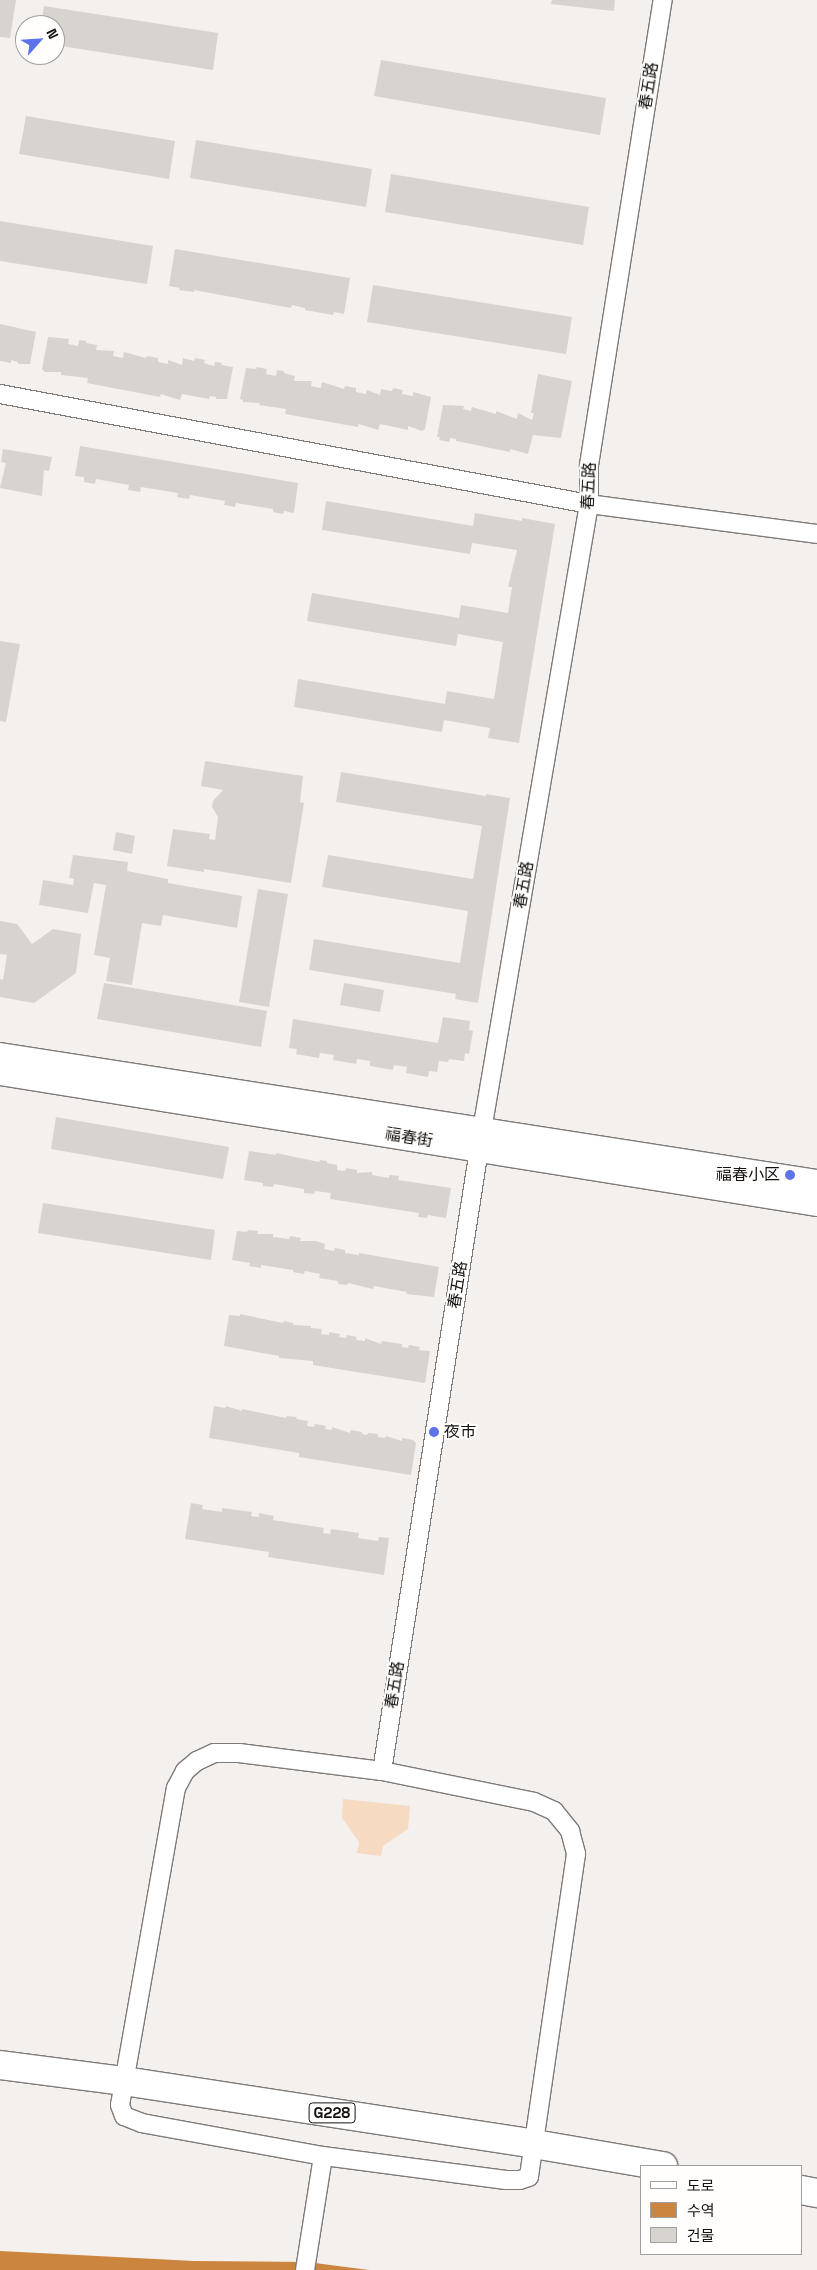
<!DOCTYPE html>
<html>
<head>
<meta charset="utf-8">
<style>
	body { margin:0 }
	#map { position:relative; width:817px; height:2270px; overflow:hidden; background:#f4f0ed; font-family:"Space Grotesk","Noto Sans KR",sans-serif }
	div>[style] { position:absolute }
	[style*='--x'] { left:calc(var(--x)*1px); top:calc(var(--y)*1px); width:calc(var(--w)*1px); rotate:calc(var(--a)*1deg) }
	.green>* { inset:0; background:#f6dac2 }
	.water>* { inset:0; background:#cc853e }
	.building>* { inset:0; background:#d7d4d0 }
	.roads { filter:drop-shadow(1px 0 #7e7a78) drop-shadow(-1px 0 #7e7a78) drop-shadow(0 1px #7e7a78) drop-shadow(0 -1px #7e7a78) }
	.minor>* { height:18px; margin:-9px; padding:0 9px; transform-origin:9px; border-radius:9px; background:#fff }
	.secondary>* { height:24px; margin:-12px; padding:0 12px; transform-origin:12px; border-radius:12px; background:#fff }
	.trunk>* { height:28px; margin:-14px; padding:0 14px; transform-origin:14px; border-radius:14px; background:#fff }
	.dots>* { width:14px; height:14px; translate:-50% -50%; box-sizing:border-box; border:2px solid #fffefc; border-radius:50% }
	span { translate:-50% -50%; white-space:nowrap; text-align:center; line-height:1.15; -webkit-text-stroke:4px #fffefc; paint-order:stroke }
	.shield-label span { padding:1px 4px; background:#fffefc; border:1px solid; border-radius:4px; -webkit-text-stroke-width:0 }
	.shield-label { font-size:15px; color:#141312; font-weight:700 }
	.street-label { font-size:16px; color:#141312 }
	.poi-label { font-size:16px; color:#141312 }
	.right { translate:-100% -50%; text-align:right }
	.left { translate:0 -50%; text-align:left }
	.legend { position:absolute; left:640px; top:2165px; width:162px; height:90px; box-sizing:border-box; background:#fffefc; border:1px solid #a1a09e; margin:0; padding:6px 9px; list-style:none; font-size:15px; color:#141312 }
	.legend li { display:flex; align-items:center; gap:10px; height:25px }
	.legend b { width:25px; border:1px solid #a1a09e }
	.north { position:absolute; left:15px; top:15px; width:50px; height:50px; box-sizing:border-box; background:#fffefc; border:1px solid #a1a09e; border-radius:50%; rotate:64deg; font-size:14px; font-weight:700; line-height:20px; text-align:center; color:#141312 }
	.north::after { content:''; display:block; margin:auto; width:18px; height:22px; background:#5e72e9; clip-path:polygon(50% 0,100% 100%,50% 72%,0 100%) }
</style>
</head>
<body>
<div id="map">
	<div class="green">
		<i style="clip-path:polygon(343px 1799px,410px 1806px,408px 1829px,383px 1846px,381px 1856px,357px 1853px,359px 1842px,342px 1818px)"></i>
	</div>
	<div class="water">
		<i style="clip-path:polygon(0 2251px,194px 2261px,307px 2262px,369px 2270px,0 2270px)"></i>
	</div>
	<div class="building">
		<i style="clip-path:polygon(0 0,16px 0,10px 38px,0 37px)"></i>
		<i style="clip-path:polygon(552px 0,615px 0,614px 11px,551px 4px)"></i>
		<i style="clip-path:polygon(44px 6px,218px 33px,213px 70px,55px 45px,55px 25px,41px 25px)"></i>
		<i style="clip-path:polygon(381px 60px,606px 98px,600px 135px,374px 96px)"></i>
		<i style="clip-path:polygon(26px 116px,175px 141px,169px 179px,19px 154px)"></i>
		<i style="clip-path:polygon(196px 140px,372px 169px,366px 207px,190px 178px)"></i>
		<i style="clip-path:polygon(391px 174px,589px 207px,583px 245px,385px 212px)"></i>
		<i style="clip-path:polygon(0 221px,153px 246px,147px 284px,0 261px)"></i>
		<i style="clip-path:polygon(175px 249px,350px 278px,344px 314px,334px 312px,333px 315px,305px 310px,305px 308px,292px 305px,291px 308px,194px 290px,194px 292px,179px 290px,180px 288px,169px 286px)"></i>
		<i style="clip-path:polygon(373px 285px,572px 317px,566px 354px,367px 322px)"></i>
		<i style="clip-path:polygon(0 324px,36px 332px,30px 364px,18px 364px,18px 362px,11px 360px,11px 363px,0 361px)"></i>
		<i style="clip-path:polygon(48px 337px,69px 339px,68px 344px,78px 346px,79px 340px,86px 341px,86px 343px,97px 345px,96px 350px,114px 351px,113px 356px,123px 358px,124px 352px,146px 358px,147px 356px,158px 358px,158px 362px,168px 364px,168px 360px,182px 365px,183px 358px,194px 361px,195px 358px,205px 360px,204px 363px,214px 366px,215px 362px,222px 363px,221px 365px,233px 367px,227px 399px,216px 399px,216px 397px,210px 396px,209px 399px,182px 394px,180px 400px,161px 394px,160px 397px,87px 383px,88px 378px,61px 375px,61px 372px,45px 372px,42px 369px)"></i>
		<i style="clip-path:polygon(257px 367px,267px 369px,266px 374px,276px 376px,277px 370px,284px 371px,284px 373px,295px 376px,294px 381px,312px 381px,311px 386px,321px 388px,322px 382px,344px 389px,345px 386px,356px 388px,356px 392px,366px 394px,367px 390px,380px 395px,381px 389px,392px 391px,393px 388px,403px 390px,402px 394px,413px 396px,413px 392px,431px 397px,425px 429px,422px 431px,408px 426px,408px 430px,380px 424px,378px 430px,359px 424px,358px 427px,285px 414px,286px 409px,259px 405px,260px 403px,243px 402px,243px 400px,240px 399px,246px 368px,256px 369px)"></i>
		<i style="clip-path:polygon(538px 374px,572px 381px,561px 438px,533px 435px,528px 454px,510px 449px,510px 452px,456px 441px,456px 439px,450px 438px,449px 442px,439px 440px,440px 437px,437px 437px,443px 405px,464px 406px,463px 409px,471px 411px,472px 407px,496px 414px,496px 411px,517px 419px,518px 413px,532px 420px,534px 413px,531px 413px)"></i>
		<i style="clip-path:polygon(80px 446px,298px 483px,294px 513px,284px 511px,283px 514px,273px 512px,273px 509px,236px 503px,235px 507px,224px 505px,225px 501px,190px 495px,189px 499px,177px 497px,178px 493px,141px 487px,140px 492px,128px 490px,129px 485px,96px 479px,95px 484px,84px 482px,84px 477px,75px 476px)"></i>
		<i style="clip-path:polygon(3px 449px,52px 457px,49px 471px,44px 470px,42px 496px,0 488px,6px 463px,1px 462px)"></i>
		<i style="clip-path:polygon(326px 501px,473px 526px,475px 513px,522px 521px,522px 518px,555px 524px,519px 743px,488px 738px,490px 728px,444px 720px,442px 732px,294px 707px,298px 679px,445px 704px,447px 691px,494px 699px,503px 642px,458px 634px,456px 646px,307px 621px,312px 593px,459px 618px,461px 605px,508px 613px,512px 587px,508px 587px,517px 550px,472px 543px,470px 554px,322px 530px)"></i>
		<i style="clip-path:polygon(0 641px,20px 644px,6px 722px,0 721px)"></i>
		<i style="clip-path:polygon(205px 761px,303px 776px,300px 802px,304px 803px,291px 883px,204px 869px,204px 872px,167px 866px,173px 829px,210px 834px,209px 839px,215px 840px,218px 817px,212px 807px,213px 801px,223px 790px,201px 786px)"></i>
		<i style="clip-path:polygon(341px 772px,486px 796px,486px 794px,510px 798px,478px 1003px,455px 999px,456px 994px,309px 970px,314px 939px,460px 963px,468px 911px,322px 887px,328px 855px,473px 879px,482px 826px,336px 802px)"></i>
		<i style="clip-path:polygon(116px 832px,135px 836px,132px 854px,113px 850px)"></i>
		<i style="clip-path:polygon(73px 855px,128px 862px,127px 871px,168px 879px,168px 883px,242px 896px,237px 928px,163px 915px,161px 926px,142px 923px,132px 985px,106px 981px,110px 958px,94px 955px,106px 885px,94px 883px,88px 913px,39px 905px,43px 880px,73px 885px,74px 879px,69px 878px)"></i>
		<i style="clip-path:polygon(258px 889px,288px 894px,269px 1007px,239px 1002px)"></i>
		<i style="clip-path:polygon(0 921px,17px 924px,32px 944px,53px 929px,81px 934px,76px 973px,34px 1003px,0 997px,0 979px,3px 980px,7px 955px,0 954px)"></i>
		<i style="clip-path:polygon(104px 983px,267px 1011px,261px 1047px,97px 1019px)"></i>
		<i style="clip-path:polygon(344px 983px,384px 990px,380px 1012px,340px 1005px)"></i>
		<i style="clip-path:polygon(443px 1017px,470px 1021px,469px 1030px,473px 1031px,469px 1054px,465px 1053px,464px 1061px,449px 1059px,448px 1062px,439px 1061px,437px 1072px,429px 1071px,428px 1077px,406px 1073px,407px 1067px,394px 1065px,393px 1070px,370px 1066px,370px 1061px,357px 1059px,356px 1064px,333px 1060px,334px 1055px,320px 1053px,319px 1058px,296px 1054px,297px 1049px,289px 1048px,293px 1019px,438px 1043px)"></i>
		<i style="clip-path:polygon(56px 1117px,229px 1147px,223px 1179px,51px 1149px)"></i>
		<i style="clip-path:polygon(249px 1151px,276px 1155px,276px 1153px,319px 1162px,320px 1160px,327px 1161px,327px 1163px,337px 1165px,337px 1170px,345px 1171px,346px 1168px,357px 1170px,357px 1173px,372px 1172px,372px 1175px,389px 1178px,389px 1175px,399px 1176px,398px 1180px,451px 1188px,446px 1218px,428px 1215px,427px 1218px,418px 1217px,419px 1213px,330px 1199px,331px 1193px,315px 1191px,314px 1194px,304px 1193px,304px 1189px,274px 1184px,273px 1187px,263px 1186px,263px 1183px,244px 1180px)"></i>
		<i style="clip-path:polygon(43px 1203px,215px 1230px,211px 1260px,38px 1233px)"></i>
		<i style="clip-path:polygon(248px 1230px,258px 1231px,257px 1234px,273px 1234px,273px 1237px,289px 1239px,290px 1236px,301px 1238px,300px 1241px,316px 1241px,325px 1244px,324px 1249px,334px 1251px,335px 1248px,345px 1250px,345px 1253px,359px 1255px,359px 1253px,439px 1267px,434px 1297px,406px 1294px,407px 1292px,374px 1286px,373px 1289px,348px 1283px,347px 1285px,338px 1284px,338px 1281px,319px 1278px,320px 1274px,305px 1271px,304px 1274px,293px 1272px,293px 1270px,261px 1265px,261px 1268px,249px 1266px,250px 1263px,232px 1260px,237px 1231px,247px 1232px)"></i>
		<i style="clip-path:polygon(240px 1314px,283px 1323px,284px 1321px,293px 1323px,293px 1325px,311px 1326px,311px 1328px,322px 1329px,321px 1334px,329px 1335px,329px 1332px,340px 1334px,339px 1337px,346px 1338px,347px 1335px,357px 1337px,356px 1340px,365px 1341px,365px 1338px,381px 1344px,382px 1341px,402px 1344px,402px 1347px,408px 1348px,409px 1345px,420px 1347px,419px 1350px,430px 1351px,425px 1383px,313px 1365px,313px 1361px,279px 1358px,279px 1356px,224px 1346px,229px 1315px,240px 1316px)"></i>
		<i style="clip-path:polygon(214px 1406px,225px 1408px,226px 1406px,242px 1411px,242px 1409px,286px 1418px,287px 1416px,297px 1417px,296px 1419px,308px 1421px,307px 1426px,314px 1427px,315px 1424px,326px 1426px,325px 1429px,332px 1430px,332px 1427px,350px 1433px,351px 1430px,362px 1432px,362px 1434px,367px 1435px,368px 1433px,378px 1434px,378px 1437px,385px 1438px,386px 1436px,402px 1441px,402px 1438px,413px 1440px,416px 1443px,411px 1475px,299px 1457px,299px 1453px,209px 1438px)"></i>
		<i style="clip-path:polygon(191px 1503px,203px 1505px,202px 1509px,222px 1512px,222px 1508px,252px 1512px,251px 1516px,259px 1517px,259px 1513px,274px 1516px,273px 1520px,324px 1528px,323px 1533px,330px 1534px,331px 1529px,359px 1533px,358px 1538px,378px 1541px,379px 1537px,389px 1538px,384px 1575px,268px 1557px,269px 1552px,185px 1539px)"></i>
	</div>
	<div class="roads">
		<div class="minor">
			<i style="--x:0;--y:394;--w:599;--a:10.58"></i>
			<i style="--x:589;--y:504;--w:230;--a:7.5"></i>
			<i style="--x:214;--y:1753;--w:25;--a:0"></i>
			<i style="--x:239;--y:1753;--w:144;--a:7.2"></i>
			<i style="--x:382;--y:1771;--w:155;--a:11.5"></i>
			<i style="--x:534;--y:1802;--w:22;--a:24"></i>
			<i style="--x:554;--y:1811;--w:26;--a:51"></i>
			<i style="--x:570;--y:1831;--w:24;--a:75"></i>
			<i style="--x:576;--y:1854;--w:326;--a:98.3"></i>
			<i style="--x:529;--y:2177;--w:9;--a:162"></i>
			<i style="--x:520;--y:2180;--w:14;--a:180"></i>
			<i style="--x:506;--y:2180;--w:185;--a:-172.5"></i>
			<i style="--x:323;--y:2156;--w:184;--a:-169.7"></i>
			<i style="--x:142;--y:2123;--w:19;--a:-159"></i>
			<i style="--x:124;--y:2116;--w:12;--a:-110"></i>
			<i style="--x:120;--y:2105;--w:322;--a:-80"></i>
			<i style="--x:176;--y:1788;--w:19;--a:-62"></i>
			<i style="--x:185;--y:1771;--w:16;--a:-40"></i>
			<i style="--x:197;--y:1761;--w:19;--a:-25"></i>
			<i style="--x:382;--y:1771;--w:649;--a:-81.13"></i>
			<i style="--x:482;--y:1130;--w:635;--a:-80.3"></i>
			<i style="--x:589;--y:504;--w:39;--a:-90"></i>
			<i style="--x:589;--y:465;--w:471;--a:-81"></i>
			<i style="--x:305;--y:2270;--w:115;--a:-81"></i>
		</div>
		<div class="secondary">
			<i style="--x:0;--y:1055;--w:827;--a:8.84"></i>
			<i style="--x:0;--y:1073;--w:827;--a:9.11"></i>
		</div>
		<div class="trunk">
			<i style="--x:0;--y:2065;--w:125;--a:7.4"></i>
			<i style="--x:124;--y:2081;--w:415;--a:8.7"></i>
			<i style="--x:534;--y:2144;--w:131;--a:9.7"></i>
			<i style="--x:801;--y:2190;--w:16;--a:11"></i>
		</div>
	</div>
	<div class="dots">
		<i style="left:790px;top:1175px;background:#5e72e9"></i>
		<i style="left:434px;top:1432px;background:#5e72e9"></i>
	</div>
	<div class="shield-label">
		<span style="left:332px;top:2113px">G228</span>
	</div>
	<div class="street-label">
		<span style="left:649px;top:86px;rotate:-81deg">春五路</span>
		<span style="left:589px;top:486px;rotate:-87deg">春五路</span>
		<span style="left:524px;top:885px;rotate:-80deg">春五路</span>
		<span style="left:409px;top:1138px;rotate:9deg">福春街</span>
		<span style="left:458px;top:1285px;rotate:-81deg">春五路</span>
		<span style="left:395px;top:1685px;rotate:-81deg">春五路</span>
	</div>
	<div class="poi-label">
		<span class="right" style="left:780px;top:1175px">福春小区</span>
		<span class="left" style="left:444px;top:1432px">夜市</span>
	</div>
	<ul class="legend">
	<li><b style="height:6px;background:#fff"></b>도로</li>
	<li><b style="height:14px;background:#cc853e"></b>수역</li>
	<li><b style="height:14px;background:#d7d4d0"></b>건물</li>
	</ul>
	<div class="north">N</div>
</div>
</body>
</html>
